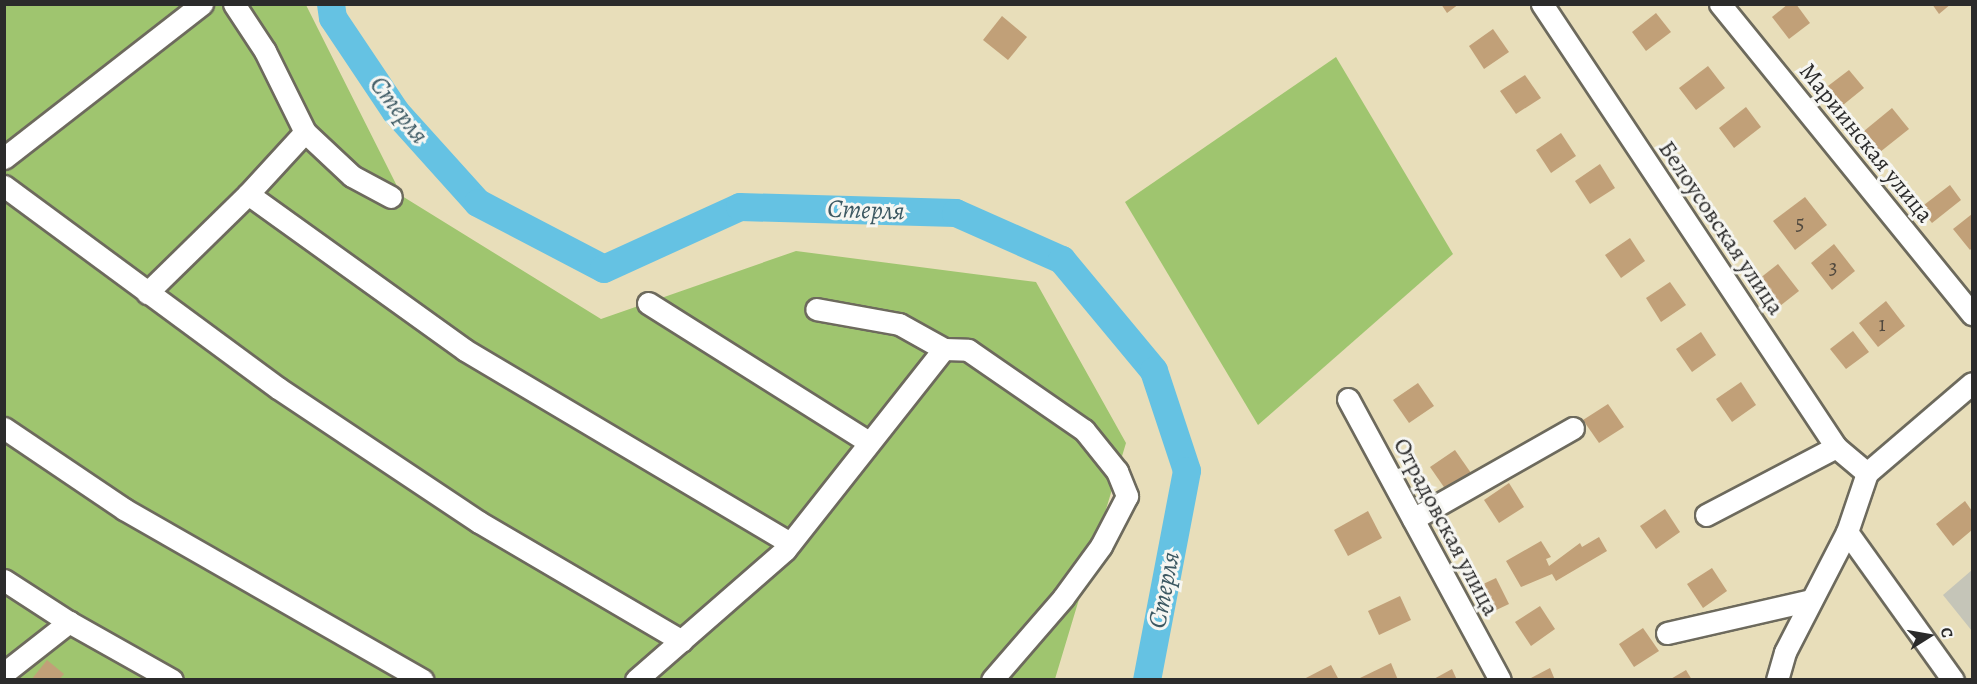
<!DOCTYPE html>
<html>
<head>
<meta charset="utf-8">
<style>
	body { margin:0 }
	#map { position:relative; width:1977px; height:684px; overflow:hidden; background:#e8deba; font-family:Alegreya,serif }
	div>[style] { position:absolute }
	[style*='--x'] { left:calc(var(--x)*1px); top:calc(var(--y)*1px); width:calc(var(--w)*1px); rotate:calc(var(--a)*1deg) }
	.industrial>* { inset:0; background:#c5c5b8 }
	.green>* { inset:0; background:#9fc56f }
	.river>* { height:28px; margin:-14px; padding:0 14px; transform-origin:14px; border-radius:14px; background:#65c2e3 }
	.building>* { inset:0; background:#c1a078 }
	.roads { filter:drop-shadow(2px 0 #6d6a5d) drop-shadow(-2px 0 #6d6a5d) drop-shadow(0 2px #6d6a5d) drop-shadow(0 -2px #6d6a5d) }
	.minor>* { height:21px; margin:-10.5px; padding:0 10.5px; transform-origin:10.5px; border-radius:10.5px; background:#fff }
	span { translate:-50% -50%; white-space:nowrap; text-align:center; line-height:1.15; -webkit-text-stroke:6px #f6f6f2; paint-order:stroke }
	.number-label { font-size:21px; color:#50483e }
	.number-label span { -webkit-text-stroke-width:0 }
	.street-label { font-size:24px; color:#2b2b2b }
	.water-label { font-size:26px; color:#3c5862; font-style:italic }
	.frame { position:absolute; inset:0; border:6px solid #2b2b2b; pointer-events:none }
	.north { position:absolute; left:1899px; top:606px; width:60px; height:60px; -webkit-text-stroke:4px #f6f6f2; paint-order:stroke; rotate:79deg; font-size:16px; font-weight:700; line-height:24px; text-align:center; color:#2b2b2b }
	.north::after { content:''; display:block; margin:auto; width:21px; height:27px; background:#2b2b2b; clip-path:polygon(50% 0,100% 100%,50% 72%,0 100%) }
</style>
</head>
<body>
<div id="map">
	<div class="industrial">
		<i style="clip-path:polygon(1972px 570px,1972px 631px,1943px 595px)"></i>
	</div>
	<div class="green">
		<i style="clip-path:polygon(4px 5px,306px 5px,402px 196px,601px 319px,796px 251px,1036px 282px,1126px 443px,1055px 679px,5px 679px)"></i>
		<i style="clip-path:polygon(1336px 57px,1453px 254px,1258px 425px,1125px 202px)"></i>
	</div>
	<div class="river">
		<i style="--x:331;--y:4;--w:14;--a:82"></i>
		<i style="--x:333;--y:18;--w:113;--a:56.2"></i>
		<i style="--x:396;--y:112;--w:122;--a:48"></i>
		<i style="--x:478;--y:203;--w:142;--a:27.6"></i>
		<i style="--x:604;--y:269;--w:149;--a:-24.5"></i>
		<i style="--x:740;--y:207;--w:216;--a:1.6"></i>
		<i style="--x:956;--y:213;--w:116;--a:23.9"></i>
		<i style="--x:1062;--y:260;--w:144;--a:50.3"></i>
		<i style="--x:1154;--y:371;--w:105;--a:71.7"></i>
		<i style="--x:1187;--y:471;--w:213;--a:100.8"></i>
	</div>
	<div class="building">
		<i style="clip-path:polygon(1441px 4px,1459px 4px,1447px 13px)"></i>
		<i style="clip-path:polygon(1788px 4px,1796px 4px,1810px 23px,1789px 39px,1772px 17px)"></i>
		<i style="clip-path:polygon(1932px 4px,1951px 4px,1939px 14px)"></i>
		<i style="clip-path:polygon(1656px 13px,1671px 32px,1646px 51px,1632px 32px)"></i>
		<i style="clip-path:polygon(1002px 16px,1027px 37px,1008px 60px,983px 40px)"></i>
		<i style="clip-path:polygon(1493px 29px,1509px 52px,1484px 69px,1469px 46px)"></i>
		<i style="clip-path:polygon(1708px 66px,1725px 88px,1696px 110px,1679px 88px)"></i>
		<i style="clip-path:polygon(1849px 70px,1864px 88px,1843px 105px,1828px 86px)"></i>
		<i style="clip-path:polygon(1525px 75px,1541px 98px,1516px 114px,1500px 91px)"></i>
		<i style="clip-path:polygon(1746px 107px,1761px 127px,1734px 148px,1719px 128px)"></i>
		<i style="clip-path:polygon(1892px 108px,1909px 129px,1880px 152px,1864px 131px)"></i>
		<i style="clip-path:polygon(1561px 133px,1576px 156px,1551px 173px,1536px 150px)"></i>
		<i style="clip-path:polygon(1600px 164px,1615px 188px,1590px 204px,1575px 181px)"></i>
		<i style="clip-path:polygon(1950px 185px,1961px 200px,1932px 223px,1920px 208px)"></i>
		<i style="clip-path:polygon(1805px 197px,1827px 225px,1795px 250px,1773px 221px)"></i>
		<i style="clip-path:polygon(1972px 214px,1972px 248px,1970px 250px,1953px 229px)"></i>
		<i style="clip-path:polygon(1630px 238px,1645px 261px,1621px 278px,1605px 255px)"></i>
		<i style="clip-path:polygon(1834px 244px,1855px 271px,1832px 290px,1811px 263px)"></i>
		<i style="clip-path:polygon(1778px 264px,1799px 291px,1771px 313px,1750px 286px)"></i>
		<i style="clip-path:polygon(1670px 282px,1686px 305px,1661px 322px,1646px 298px)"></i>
		<i style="clip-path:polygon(1886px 301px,1905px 326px,1878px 347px,1859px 323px)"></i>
		<i style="clip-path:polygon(1853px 331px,1869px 352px,1846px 369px,1830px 349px)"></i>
		<i style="clip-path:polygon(1701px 332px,1716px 355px,1692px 372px,1676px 349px)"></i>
		<i style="clip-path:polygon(1741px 382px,1756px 405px,1732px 422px,1716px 399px)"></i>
		<i style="clip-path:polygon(1418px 383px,1434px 406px,1409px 423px,1393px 400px)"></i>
		<i style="clip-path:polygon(1608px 404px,1624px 427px,1599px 443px,1583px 420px)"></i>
		<i style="clip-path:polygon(1455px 450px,1471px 473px,1446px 490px,1430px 467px)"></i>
		<i style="clip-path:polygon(1509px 483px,1524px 507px,1499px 523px,1484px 500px)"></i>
		<i style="clip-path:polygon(1965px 501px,1972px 511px,1972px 530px,1953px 546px,1936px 524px)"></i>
		<i style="clip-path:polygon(1665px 509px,1680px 532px,1656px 549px,1640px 526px)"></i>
		<i style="clip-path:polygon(1368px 511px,1382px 538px,1348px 556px,1334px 530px)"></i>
		<i style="clip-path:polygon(1599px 537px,1607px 551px,1556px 581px,1552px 574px,1521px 587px,1506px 561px,1541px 541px,1551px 557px,1546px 559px,1549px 566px,1580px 543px,1582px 547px)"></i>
		<i style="clip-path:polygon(1712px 568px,1727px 591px,1703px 608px,1687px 584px)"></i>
		<i style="clip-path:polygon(1496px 578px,1509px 604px,1492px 612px,1479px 586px)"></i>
		<i style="clip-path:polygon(1400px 596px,1411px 620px,1379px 635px,1368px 611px)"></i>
		<i style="clip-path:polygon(1540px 606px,1555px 629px,1531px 646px,1515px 622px)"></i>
		<i style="clip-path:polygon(1643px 628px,1659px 651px,1634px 667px,1619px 644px)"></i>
		<i style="clip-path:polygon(47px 660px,64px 674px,59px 680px,31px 680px)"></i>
		<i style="clip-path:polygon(1391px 663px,1398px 680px,1360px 680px,1360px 678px)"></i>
		<i style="clip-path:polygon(1331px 665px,1339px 680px,1302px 680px)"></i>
		<i style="clip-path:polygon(1550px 668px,1555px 680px,1532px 680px,1531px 678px)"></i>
		<i style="clip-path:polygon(1452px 669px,1457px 680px,1432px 680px)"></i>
		<i style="clip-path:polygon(1686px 670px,1692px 680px,1669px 680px)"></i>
	</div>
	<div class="roads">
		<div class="minor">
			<i style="--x:1542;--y:4;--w:532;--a:56.43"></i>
			<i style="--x:1836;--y:447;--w:40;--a:40"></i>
			<i style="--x:1720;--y:4;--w:400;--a:50.9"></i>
			<i style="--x:305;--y:132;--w:64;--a:43.1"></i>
			<i style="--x:352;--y:176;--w:44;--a:28.3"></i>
			<i style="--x:4;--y:158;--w:251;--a:-37.9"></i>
			<i style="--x:4;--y:186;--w:340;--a:36.4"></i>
			<i style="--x:278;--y:388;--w:242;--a:33.7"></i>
			<i style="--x:479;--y:522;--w:235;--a:30.4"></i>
			<i style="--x:248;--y:194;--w:267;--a:35.7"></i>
			<i style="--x:465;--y:350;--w:378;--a:30.7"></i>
			<i style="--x:147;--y:293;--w:141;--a:-44.4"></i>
			<i style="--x:248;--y:194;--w:84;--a:-47.4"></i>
			<i style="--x:305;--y:132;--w:90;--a:-116.3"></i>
			<i style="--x:265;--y:51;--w:56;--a:-123.4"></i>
			<i style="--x:648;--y:303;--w:261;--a:32.2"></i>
			<i style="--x:944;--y:349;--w:24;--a:2"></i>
			<i style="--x:968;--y:350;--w:141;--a:34.6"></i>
			<i style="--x:1084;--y:430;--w:53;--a:51.2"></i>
			<i style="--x:1117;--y:471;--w:27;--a:68"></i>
			<i style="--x:1127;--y:496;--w:56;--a:117.5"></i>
			<i style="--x:1101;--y:546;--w:64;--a:126.2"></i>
			<i style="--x:1063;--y:598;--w:108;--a:130.9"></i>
			<i style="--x:1348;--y:399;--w:319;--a:61.6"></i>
			<i style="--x:4;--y:428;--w:145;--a:34"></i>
			<i style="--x:124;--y:509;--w:344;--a:29.8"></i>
			<i style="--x:1706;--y:515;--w:147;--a:-27.6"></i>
			<i style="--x:1413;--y:519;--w:184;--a:-29.6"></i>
			<i style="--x:1847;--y:532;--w:182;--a:54.4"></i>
			<i style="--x:4;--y:580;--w:77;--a:32.9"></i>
			<i style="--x:1667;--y:633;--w:148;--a:-12.9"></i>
			<i style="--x:4;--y:673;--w:83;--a:-38.1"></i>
			<i style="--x:69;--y:622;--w:118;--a:29.4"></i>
			<i style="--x:636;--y:680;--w:198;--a:-41.1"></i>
			<i style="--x:785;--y:550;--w:256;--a:-51.7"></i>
			<i style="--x:944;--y:349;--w:51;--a:-150.9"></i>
			<i style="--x:899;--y:324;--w:84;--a:-169.8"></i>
			<i style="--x:1777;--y:680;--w:29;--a:-74"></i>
			<i style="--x:1785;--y:652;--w:135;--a:-62.7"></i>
			<i style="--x:1847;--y:532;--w:62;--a:-71.3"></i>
			<i style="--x:1867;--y:473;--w:138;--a:-40.6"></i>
		</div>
	</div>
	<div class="number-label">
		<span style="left:1800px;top:223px">5</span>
		<span style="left:1833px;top:267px">3</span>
		<span style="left:1882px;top:324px">1</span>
	</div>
	<div class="street-label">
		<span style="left:1866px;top:143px;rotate:51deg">Мариинская улица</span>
		<span style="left:1721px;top:228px;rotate:56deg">Белоусовская улица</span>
		<span style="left:1446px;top:527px;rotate:62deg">Отрадовская улица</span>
	</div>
	<div class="water-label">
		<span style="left:399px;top:110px;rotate:52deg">Стерля</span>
		<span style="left:866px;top:210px;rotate:2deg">Стерля</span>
		<span style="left:1164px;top:590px;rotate:-79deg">Стерля</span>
	</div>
	<div class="frame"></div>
	<div class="north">С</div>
</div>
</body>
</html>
